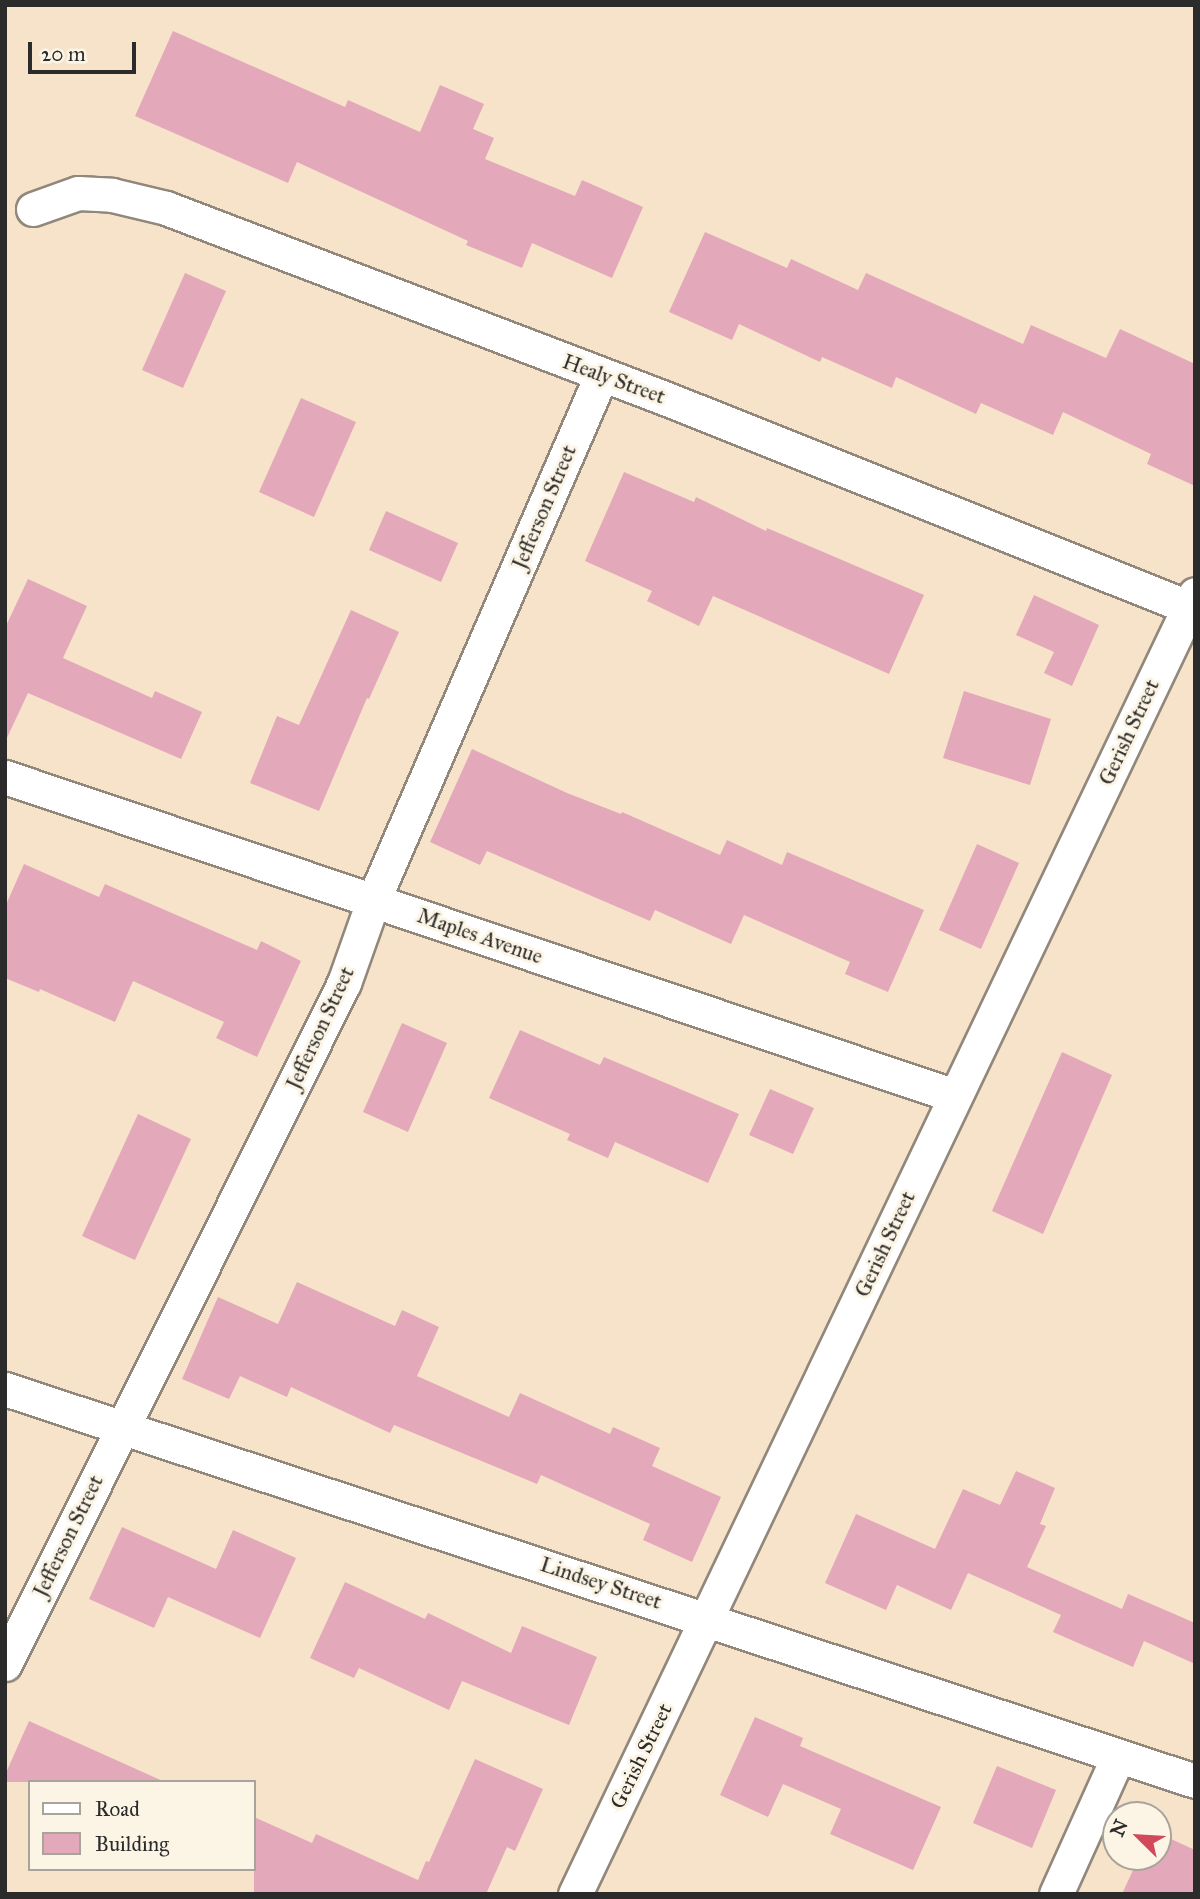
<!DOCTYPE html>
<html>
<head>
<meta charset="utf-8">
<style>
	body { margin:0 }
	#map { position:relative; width:1200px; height:1899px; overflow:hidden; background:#f7e3ca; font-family:"IM FELL Great Primer",serif }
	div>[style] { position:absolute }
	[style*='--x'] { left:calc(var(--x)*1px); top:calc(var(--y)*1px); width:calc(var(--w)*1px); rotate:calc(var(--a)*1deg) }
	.building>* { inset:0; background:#e3a8ba }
	.roads { filter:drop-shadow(2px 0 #91877a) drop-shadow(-2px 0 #91877a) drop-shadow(0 2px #91877a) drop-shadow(0 -2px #91877a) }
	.street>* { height:33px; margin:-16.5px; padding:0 16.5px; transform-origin:16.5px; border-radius:16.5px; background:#fff }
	span { translate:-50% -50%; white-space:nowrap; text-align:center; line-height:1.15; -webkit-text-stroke:6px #fcf5e5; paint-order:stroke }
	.street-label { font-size:21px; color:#2b2b2b }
	.frame { position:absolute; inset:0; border:7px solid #2b2b2b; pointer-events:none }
	.legend { position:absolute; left:28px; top:1780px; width:228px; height:91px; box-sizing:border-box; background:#fcf5e5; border:2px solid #a8a49b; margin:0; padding:9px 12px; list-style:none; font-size:21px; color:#2b2b2b }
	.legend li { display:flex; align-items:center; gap:14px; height:35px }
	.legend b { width:35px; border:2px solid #a8a49b }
	.north { position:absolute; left:1102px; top:1801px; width:70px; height:70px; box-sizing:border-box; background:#fcf5e5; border:2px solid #a8a49b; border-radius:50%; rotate:294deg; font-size:19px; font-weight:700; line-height:28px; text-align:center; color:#2b2b2b }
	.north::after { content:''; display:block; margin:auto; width:24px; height:32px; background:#d1495b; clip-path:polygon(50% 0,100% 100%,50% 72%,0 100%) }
	.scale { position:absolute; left:28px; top:42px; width:108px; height:32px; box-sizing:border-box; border:4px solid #2b2b2b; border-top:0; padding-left:9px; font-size:21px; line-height:24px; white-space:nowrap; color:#2b2b2b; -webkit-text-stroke:5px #fcf5e5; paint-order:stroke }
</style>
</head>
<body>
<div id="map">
	<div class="building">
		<i style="clip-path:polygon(173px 31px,345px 107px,348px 100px,420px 132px,440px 85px,484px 104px,473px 129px,494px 138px,485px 159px,575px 196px,582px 180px,643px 207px,612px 278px,532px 243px,522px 268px,466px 245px,468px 241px,297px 162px,288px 183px,135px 116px)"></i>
		<i style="clip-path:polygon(705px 232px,787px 268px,791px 259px,858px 290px,866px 273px,1023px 344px,1031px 325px,1106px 358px,1120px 329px,1195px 364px,1195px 486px,1147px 464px,1151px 454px,1063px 412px,1053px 435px,981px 403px,976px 414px,896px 377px,892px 388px,822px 357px,820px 362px,739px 324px,732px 340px,669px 312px)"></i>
		<i style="clip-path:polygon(185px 273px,226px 291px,183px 388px,142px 370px)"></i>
		<i style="clip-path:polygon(301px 398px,356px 422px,314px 517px,259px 492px)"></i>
		<i style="clip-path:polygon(624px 472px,694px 502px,696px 497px,766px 531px,767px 528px,924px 595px,889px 674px,713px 596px,699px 626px,647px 601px,652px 591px,585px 561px)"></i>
		<i style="clip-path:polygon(386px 511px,458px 543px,441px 582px,369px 550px)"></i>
		<i style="clip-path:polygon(28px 579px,87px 606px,63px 658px,152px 698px,155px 691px,202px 712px,181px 759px,28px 693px,5px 742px,5px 628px)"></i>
		<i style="clip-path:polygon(1034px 595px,1099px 625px,1072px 686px,1044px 673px,1054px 652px,1016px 635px)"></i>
		<i style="clip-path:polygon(351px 610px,399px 632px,369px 699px,367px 698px,319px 811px,250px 783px,277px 716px,299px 725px)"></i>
		<i style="clip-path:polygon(964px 691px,1051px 719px,1030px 785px,943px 758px)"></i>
		<i style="clip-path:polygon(472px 749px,567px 793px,621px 814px,622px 812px,720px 855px,727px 840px,782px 865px,787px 852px,924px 910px,888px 992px,845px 974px,850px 962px,744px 915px,731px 944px,655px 910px,650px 921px,487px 851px,480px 865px,430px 842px)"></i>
		<i style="clip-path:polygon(977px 844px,1019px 863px,981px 949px,939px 930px)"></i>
		<i style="clip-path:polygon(24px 864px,99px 897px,105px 884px,257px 950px,261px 941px,301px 961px,257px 1057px,216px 1038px,224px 1022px,133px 981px,115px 1022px,40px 989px,39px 992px,5px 978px,5px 907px)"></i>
		<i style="clip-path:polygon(402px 1023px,447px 1043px,408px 1132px,363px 1112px)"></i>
		<i style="clip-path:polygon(520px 1030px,600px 1065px,604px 1057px,739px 1114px,708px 1183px,615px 1142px,608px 1158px,567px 1140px,570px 1134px,489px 1098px)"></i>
		<i style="clip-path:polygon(1062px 1052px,1112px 1075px,1043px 1234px,992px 1211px)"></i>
		<i style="clip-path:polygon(770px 1089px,814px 1108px,793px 1154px,749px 1135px)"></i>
		<i style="clip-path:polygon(138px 1114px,191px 1139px,135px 1260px,82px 1236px)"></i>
		<i style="clip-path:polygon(297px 1282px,395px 1326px,402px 1310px,439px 1327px,417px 1376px,509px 1417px,520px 1393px,610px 1434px,613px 1427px,660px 1448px,652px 1466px,721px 1497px,692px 1562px,643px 1540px,650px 1524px,541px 1475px,537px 1484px,394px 1425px,390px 1433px,291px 1387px,287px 1397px,240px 1376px,229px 1399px,182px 1379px,218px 1297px,278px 1324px)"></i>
		<i style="clip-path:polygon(1016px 1471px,1055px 1488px,1040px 1524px,1046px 1526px,1027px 1567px,1122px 1609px,1128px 1594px,1195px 1623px,1195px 1664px,1144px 1641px,1133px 1667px,1053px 1632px,1061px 1615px,968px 1573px,951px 1610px,897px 1585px,886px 1610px,825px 1583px,856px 1514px,935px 1549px,963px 1489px,1000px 1505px)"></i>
		<i style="clip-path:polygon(122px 1527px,216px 1569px,233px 1530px,296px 1558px,260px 1638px,168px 1597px,154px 1628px,89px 1599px)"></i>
		<i style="clip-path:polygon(345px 1582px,425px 1619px,428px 1613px,511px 1653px,522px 1626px,597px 1657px,569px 1725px,462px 1681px,449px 1710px,359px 1668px,354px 1678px,310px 1658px)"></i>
		<i style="clip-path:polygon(755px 1717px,803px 1738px,800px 1746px,941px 1807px,913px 1870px,830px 1834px,841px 1809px,783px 1784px,768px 1817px,720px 1795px)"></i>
		<i style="clip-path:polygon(29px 1721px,165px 1782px,5px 1782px,5px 1775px)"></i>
		<i style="clip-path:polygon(475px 1759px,543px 1789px,515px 1851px,507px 1847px,486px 1894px,254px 1894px,254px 1817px,312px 1843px,316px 1834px,418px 1880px,426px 1861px,429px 1862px)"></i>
		<i style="clip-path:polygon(997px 1766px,1056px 1790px,1032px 1848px,973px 1823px)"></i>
		<i style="clip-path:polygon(1158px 1833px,1195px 1850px,1195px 1894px,1122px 1894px,1139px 1857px,1158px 1857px)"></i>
	</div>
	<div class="roads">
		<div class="street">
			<i style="--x:33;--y:209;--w:48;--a:-19.6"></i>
			<i style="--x:78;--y:193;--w:34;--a:3"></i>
			<i style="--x:112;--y:195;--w:56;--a:13.5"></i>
			<i style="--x:166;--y:208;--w:536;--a:20.87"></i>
			<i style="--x:667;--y:399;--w:561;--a:21.76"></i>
			<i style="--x:5;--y:777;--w:1002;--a:18.56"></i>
			<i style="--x:5;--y:1389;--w:1253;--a:18.23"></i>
			<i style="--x:5;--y:1664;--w:761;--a:-63.54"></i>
			<i style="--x:344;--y:983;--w:87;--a:-70.5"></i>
			<i style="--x:373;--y:901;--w:572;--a:-66.53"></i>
			<i style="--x:575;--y:1894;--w:1440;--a:-64.5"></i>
			<i style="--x:1056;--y:1894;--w:150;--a:-65.7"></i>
		</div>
	</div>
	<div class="street-label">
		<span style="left:614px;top:379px;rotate:20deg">Healy Street</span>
		<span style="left:544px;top:507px;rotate:-67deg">Jefferson Street</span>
		<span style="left:1129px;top:732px;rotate:-65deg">Gerish Street</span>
		<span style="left:480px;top:936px;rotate:19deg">Maples Avenue</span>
		<span style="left:320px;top:1028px;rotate:-65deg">Jefferson Street</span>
		<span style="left:885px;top:1244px;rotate:-65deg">Gerish Street</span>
		<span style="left:68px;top:1536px;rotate:-64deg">Jefferson Street</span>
		<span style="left:601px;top:1583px;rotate:18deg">Lindsey Street</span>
		<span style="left:641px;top:1756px;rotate:-64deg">Gerish Street</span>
	</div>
	<div class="frame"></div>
	<ul class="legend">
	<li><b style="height:9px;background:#fff"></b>Road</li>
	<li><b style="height:19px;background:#e3a8ba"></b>Building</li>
	</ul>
	<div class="north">N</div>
	<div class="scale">20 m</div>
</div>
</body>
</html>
